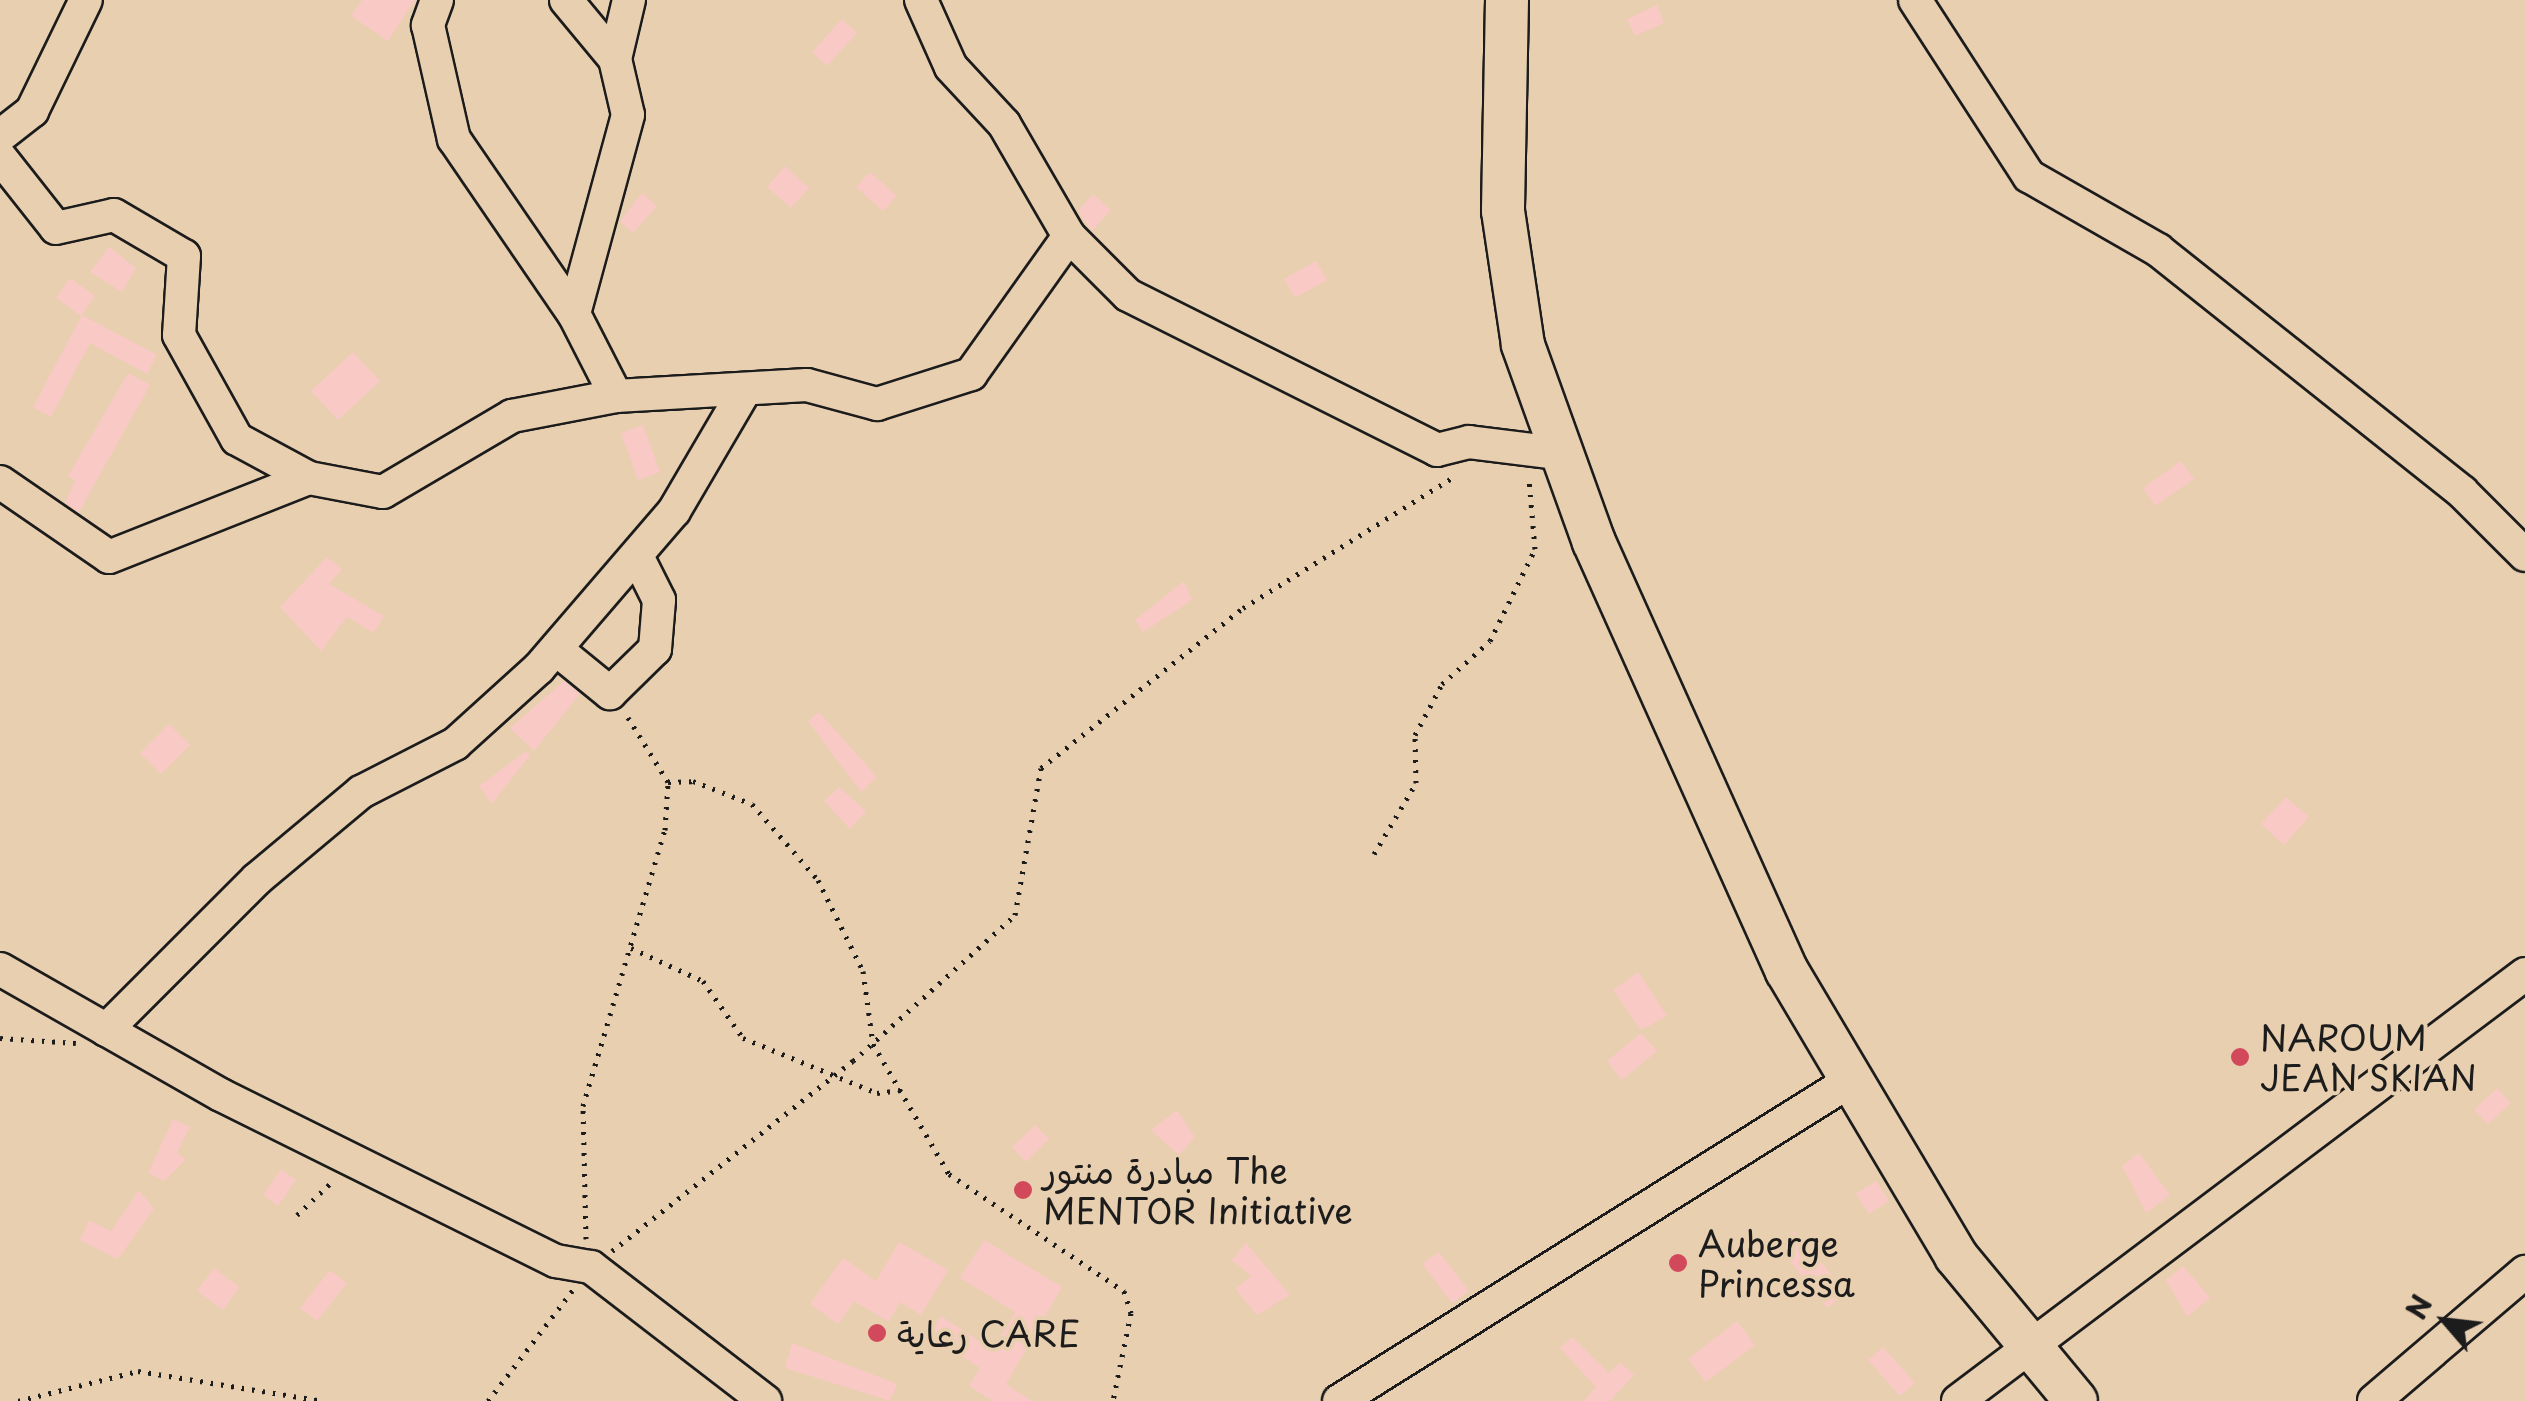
<!DOCTYPE html>
<html>
<head>
<meta charset="utf-8">
<style>
	body { margin:0 }
	#map { position:relative; width:2525px; height:1401px; overflow:hidden; background:#e8cfb0; font-family:"Playpen Sans","Playpen Sans Arabic",sans-serif }
	div>[style] { position:absolute }
	[style*='--x'] { left:calc(var(--x)*1px); top:calc(var(--y)*1px); width:calc(var(--w)*1px); rotate:calc(var(--a)*1deg) }
	.building>* { inset:0; background:#f9c9c5 }
	.path>* { height:5px; margin-top:-2.5px; transform-origin:0; background:repeating-linear-gradient(90deg,#1c1c1c 0 2.5px,transparent 0 10.5px) }
	.roads { filter:drop-shadow(2px 0 #1c1c1c) drop-shadow(-2px 0 #1c1c1c) drop-shadow(0 2px #1c1c1c) drop-shadow(0 -2px #1c1c1c) }
	.minor>* { height:32px; margin:-16px; padding:0 16px; transform-origin:16px; border-radius:16px; background:#e8cfb0 }
	.major>* { height:42px; margin:-21px; padding:0 21px; transform-origin:21px; border-radius:21px; background:#e8cfb0 }
	.dots>* { width:28px; height:28px; translate:-50% -50%; box-sizing:border-box; border:5px solid #e8cfb0; border-radius:50% }
	span { translate:-50% -50%; white-space:nowrap; text-align:center; line-height:1.15; -webkit-text-stroke:8px #e8cfb0; paint-order:stroke }
	.poi-label { font-size:35px; color:#1c1c1c }
	.left { translate:0 -50%; text-align:left }
	.north { position:absolute; left:2395px; top:1271px; width:100px; height:100px; -webkit-text-stroke:8px #e8cfb0; paint-order:stroke; rotate:298deg; font-size:28px; font-weight:700; line-height:40px; text-align:center; color:#1c1c1c }
	.north::after { content:''; display:block; margin:auto; width:35px; height:45px; background:#1c1c1c; clip-path:polygon(50% 0,100% 100%,50% 72%,0 100%) }
</style>
</head>
<body>
<div id="map">
	<div class="building">
		<i style="clip-path:polygon(362px 0,415px 0,388px 41px,351px 16px)"></i>
		<i style="clip-path:polygon(1657px 5px,1664px 23px,1635px 36px,1627px 19px)"></i>
		<i style="clip-path:polygon(842px 19px,857px 33px,827px 66px,812px 52px)"></i>
		<i style="clip-path:polygon(785px 166px,809px 188px,791px 208px,767px 187px)"></i>
		<i style="clip-path:polygon(870px 172px,897px 196px,883px 211px,856px 187px)"></i>
		<i style="clip-path:polygon(642px 193px,657px 206px,633px 233px,620px 221px)"></i>
		<i style="clip-path:polygon(1093px 194px,1111px 210px,1092px 231px,1078px 211px)"></i>
		<i style="clip-path:polygon(109px 247px,136px 268px,122px 292px,90px 272px)"></i>
		<i style="clip-path:polygon(1316px 261px,1327px 280px,1295px 298px,1284px 279px)"></i>
		<i style="clip-path:polygon(70px 278px,95px 296px,81px 316px,56px 298px)"></i>
		<i style="clip-path:polygon(82px 315px,157px 355px,147px 374px,90px 343px,51px 417px,33px 407px)"></i>
		<i style="clip-path:polygon(353px 352px,380px 381px,338px 420px,311px 391px)"></i>
		<i style="clip-path:polygon(128px 373px,150px 385px,79px 512px,65px 503px,75px 480px,68px 476px)"></i>
		<i style="clip-path:polygon(643px 425px,660px 472px,638px 480px,621px 433px)"></i>
		<i style="clip-path:polygon(2181px 461px,2194px 479px,2155px 506px,2143px 488px)"></i>
		<i style="clip-path:polygon(327px 557px,342px 569px,329px 584px,384px 616px,374px 633px,347px 617px,321px 651px,280px 607px)"></i>
		<i style="clip-path:polygon(1184px 581px,1192px 600px,1143px 632px,1135px 620px)"></i>
		<i style="clip-path:polygon(564px 681px,580px 694px,534px 751px,510px 728px)"></i>
		<i style="clip-path:polygon(819px 712px,877px 777px,861px 792px,808px 721px)"></i>
		<i style="clip-path:polygon(169px 724px,190px 745px,161px 774px,140px 753px)"></i>
		<i style="clip-path:polygon(526px 751px,530px 755px,492px 804px,479px 786px)"></i>
		<i style="clip-path:polygon(839px 787px,866px 811px,850px 829px,824px 801px)"></i>
		<i style="clip-path:polygon(2286px 797px,2309px 817px,2284px 845px,2261px 824px)"></i>
		<i style="clip-path:polygon(1638px 972px,1667px 1016px,1641px 1030px,1613px 990px)"></i>
		<i style="clip-path:polygon(1641px 1033px,1657px 1051px,1622px 1080px,1607px 1061px)"></i>
		<i style="clip-path:polygon(2497px 1088px,2511px 1103px,2488px 1124px,2474px 1110px)"></i>
		<i style="clip-path:polygon(1177px 1110px,1195px 1137px,1179px 1155px,1151px 1130px)"></i>
		<i style="clip-path:polygon(173px 1119px,190px 1127px,177px 1153px,186px 1159px,164px 1181px,148px 1173px)"></i>
		<i style="clip-path:polygon(1035px 1125px,1049px 1139px,1026px 1162px,1012px 1147px)"></i>
		<i style="clip-path:polygon(2139px 1153px,2170px 1195px,2146px 1213px,2122px 1166px)"></i>
		<i style="clip-path:polygon(281px 1169px,296px 1180px,278px 1206px,263px 1195px)"></i>
		<i style="clip-path:polygon(1876px 1181px,1889px 1201px,1869px 1214px,1856px 1194px)"></i>
		<i style="clip-path:polygon(139px 1190px,154px 1209px,118px 1259px,80px 1240px,89px 1220px,111px 1231px)"></i>
		<i style="clip-path:polygon(1795px 1231px,1846px 1292px,1827px 1308px,1777px 1244px)"></i>
		<i style="clip-path:polygon(984px 1240px,1062px 1287px,1006px 1384px,1032px 1401px,993px 1401px,969px 1386px,980px 1368px,929px 1334px,941px 1316px,993px 1350px,1015px 1312px,960px 1278px)"></i>
		<i style="clip-path:polygon(899px 1242px,948px 1270px,921px 1315px,900px 1302px,889px 1322px,854px 1301px,838px 1324px,810px 1304px,843px 1258px,876px 1281px)"></i>
		<i style="clip-path:polygon(1246px 1243px,1290px 1295px,1257px 1315px,1235px 1289px,1251px 1276px,1232px 1260px)"></i>
		<i style="clip-path:polygon(1439px 1252px,1469px 1291px,1452px 1303px,1422px 1264px)"></i>
		<i style="clip-path:polygon(2183px 1266px,2210px 1298px,2187px 1317px,2166px 1280px)"></i>
		<i style="clip-path:polygon(214px 1268px,239px 1287px,223px 1310px,197px 1291px)"></i>
		<i style="clip-path:polygon(330px 1270px,347px 1283px,317px 1321px,300px 1308px)"></i>
		<i style="clip-path:polygon(1737px 1321px,1755px 1345px,1706px 1382px,1688px 1359px)"></i>
		<i style="clip-path:polygon(1572px 1337px,1609px 1373px,1620px 1362px,1634px 1375px,1610px 1401px,1584px 1401px,1596px 1387px,1560px 1348px)"></i>
		<i style="clip-path:polygon(792px 1343px,897px 1384px,890px 1401px,785px 1368px)"></i>
		<i style="clip-path:polygon(1883px 1347px,1915px 1383px,1900px 1396px,1868px 1360px)"></i>
	</div>
	<div class="path">
		<i style="--x:668;--y:782;--w:25;--a:-2"></i>
		<i style="--x:693;--y:781;--w:63;--a:21.3"></i>
		<i style="--x:752;--y:804;--w:101;--a:49"></i>
		<i style="--x:818;--y:880;--w:102;--a:63.7"></i>
		<i style="--x:863;--y:971;--w:74;--a:82.2"></i>
		<i style="--x:873;--y:1044;--w:151;--a:59.7"></i>
		<i style="--x:949;--y:1174;--w:211;--a:33.8"></i>
		<i style="--x:1124;--y:1291;--w:23;--a:72"></i>
		<i style="--x:1131;--y:1313;--w:90;--a:101.6"></i>
		<i style="--x:1374;--y:854;--w:82;--a:-59.4"></i>
		<i style="--x:1416;--y:783;--w:48;--a:-91.2"></i>
		<i style="--x:1415;--y:735;--w:58;--a:-62.1"></i>
		<i style="--x:1442;--y:684;--w:64;--a:-41.9"></i>
		<i style="--x:1490;--y:641;--w:102;--a:-63.9"></i>
		<i style="--x:1535;--y:549;--w:70;--a:-94.9"></i>
		<i style="--x:631;--y:948;--w:79;--a:24.6"></i>
		<i style="--x:703;--y:981;--w:70;--a:54.9"></i>
		<i style="--x:743;--y:1038;--w:145;--a:22.3"></i>
		<i style="--x:877;--y:1093;--w:26;--a:-7"></i>
		<i style="--x:0;--y:1038;--w:76;--a:3.8"></i>
		<i style="--x:297;--y:1215;--w:52;--a:-43.5"></i>
		<i style="--x:586;--y:1239;--w:133;--a:-91.3"></i>
		<i style="--x:583;--y:1106;--w:288;--a:-73.5"></i>
		<i style="--x:665;--y:830;--w:48;--a:-86.4"></i>
		<i style="--x:668;--y:782;--w:78;--a:-121.8"></i>
		<i style="--x:612;--y:1251;--w:307;--a:-38.3"></i>
		<i style="--x:853;--y:1061;--w:218;--a:-42"></i>
		<i style="--x:1015;--y:915;--w:149;--a:-80"></i>
		<i style="--x:1041;--y:768;--w:258;--a:-38.4"></i>
		<i style="--x:1243;--y:608;--w:246;--a:-31.9"></i>
		<i style="--x:18;--y:1401;--w:124;--a:-14"></i>
		<i style="--x:138;--y:1371;--w:188;--a:9.2"></i>
		<i style="--x:488;--y:1401;--w:140;--a:-52.6"></i>
	</div>
	<div class="roads">
		<div class="minor">
			<i style="--x:437;--y:0;--w:27;--a:110"></i>
			<i style="--x:428;--y:25;--w:117;--a:77.2"></i>
			<i style="--x:454;--y:139;--w:212;--a:55.6"></i>
			<i style="--x:574;--y:314;--w:92;--a:62.9"></i>
			<i style="--x:566;--y:0;--w:77;--a:50.3"></i>
			<i style="--x:615;--y:59;--w:57;--a:76.9"></i>
			<i style="--x:628;--y:115;--w:206;--a:105.2"></i>
			<i style="--x:921;--y:0;--w:73;--a:65.9"></i>
			<i style="--x:951;--y:67;--w:78;--a:47.1"></i>
			<i style="--x:1004;--y:124;--w:129;--a:59.9"></i>
			<i style="--x:1069;--y:236;--w:83;--a:45"></i>
			<i style="--x:1128;--y:295;--w:346;--a:26.6"></i>
			<i style="--x:1437;--y:450;--w:33;--a:-14"></i>
			<i style="--x:1469;--y:442;--w:98;--a:7.1"></i>
			<i style="--x:1915;--y:0;--w:210;--a:57.1"></i>
			<i style="--x:2029;--y:176;--w:149;--a:29.8"></i>
			<i style="--x:2158;--y:250;--w:389;--a:38.5"></i>
			<i style="--x:2462;--y:492;--w:89;--a:45"></i>
			<i style="--x:615;--y:59;--w:61;--a:-76.7"></i>
			<i style="--x:0;--y:136;--w:41;--a:-38"></i>
			<i style="--x:32;--y:111;--w:123;--a:-64.1"></i>
			<i style="--x:0;--y:157;--w:90;--a:51.7"></i>
			<i style="--x:56;--y:228;--w:59;--a:-12.6"></i>
			<i style="--x:114;--y:215;--w:81;--a:30.4"></i>
			<i style="--x:184;--y:256;--w:79;--a:93.6"></i>
			<i style="--x:179;--y:335;--w:119;--a:60.9"></i>
			<i style="--x:237;--y:439;--w:82;--a:28.4"></i>
			<i style="--x:309;--y:478;--w:75;--a:10.7"></i>
			<i style="--x:383;--y:492;--w:150;--a:-30.5"></i>
			<i style="--x:512;--y:416;--w:106;--a:-10.9"></i>
			<i style="--x:616;--y:396;--w:191;--a:-3.3"></i>
			<i style="--x:807;--y:385;--w:73;--a:15.2"></i>
			<i style="--x:877;--y:404;--w:99;--a:-17.7"></i>
			<i style="--x:971;--y:374;--w:169;--a:-54.6"></i>
			<i style="--x:0;--y:482;--w:132;--a:34.5"></i>
			<i style="--x:109;--y:557;--w:215;--a:-21.6"></i>
			<i style="--x:556;--y:649;--w:70;--a:39.2"></i>
			<i style="--x:610;--y:693;--w:63;--a:-44.4"></i>
			<i style="--x:655;--y:649;--w:49;--a:-85.3"></i>
			<i style="--x:659;--y:600;--w:49;--a:-116.6"></i>
			<i style="--x:0;--y:969;--w:254;--a:29.7"></i>
			<i style="--x:221;--y:1095;--w:374;--a:26.4"></i>
			<i style="--x:556;--y:1261;--w:36;--a:10"></i>
			<i style="--x:591;--y:1267;--w:220;--a:37.6"></i>
			<i style="--x:106;--y:1030;--w:214;--a:-45"></i>
			<i style="--x:257;--y:879;--w:136;--a:-39.9"></i>
			<i style="--x:361;--y:792;--w:106;--a:-27.1"></i>
			<i style="--x:455;--y:744;--w:113;--a:-42.1"></i>
			<i style="--x:539;--y:668;--w:207;--a:-49.3"></i>
			<i style="--x:674;--y:511;--w:140;--a:-59.6"></i>
			<i style="--x:1339;--y:1401;--w:603;--a:-32.06"></i>
			<i style="--x:1958;--y:1401;--w:710;--a:-36.98"></i>
			<i style="--x:2374;--y:1401;--w:199;--a:-40.5"></i>
		</div>
		<div class="major">
			<i style="--x:1507;--y:0;--w:211;--a:91.1"></i>
			<i style="--x:1503;--y:211;--w:135;--a:81.5"></i>
			<i style="--x:1523;--y:345;--w:209;--a:70.2"></i>
			<i style="--x:1594;--y:542;--w:470;--a:65.8"></i>
			<i style="--x:1787;--y:971;--w:331;--a:59.3"></i>
			<i style="--x:1956;--y:1256;--w:188;--a:50.4"></i>
		</div>
	</div>
	<div class="dots">
		<i style="left:2240px;top:1057px;background:#d1495b"></i>
		<i style="left:1023px;top:1190px;background:#d1495b"></i>
		<i style="left:1678px;top:1263px;background:#d1495b"></i>
		<i style="left:877px;top:1333px;background:#d1495b"></i>
	</div>
	<div class="poi-label">
		<span class="left" style="left:2260px;top:1057px">NAROUM<br>JEAN SKIAN</span>
		<span class="left" style="left:1043px;top:1190px">مبادرة منتور The<br>MENTOR Initiative</span>
		<span class="left" style="left:1698px;top:1263px">Auberge<br>Princessa</span>
		<span class="left" style="left:897px;top:1333px">رعاية CARE</span>
	</div>
	<div class="north">N</div>
</div>
</body>
</html>
